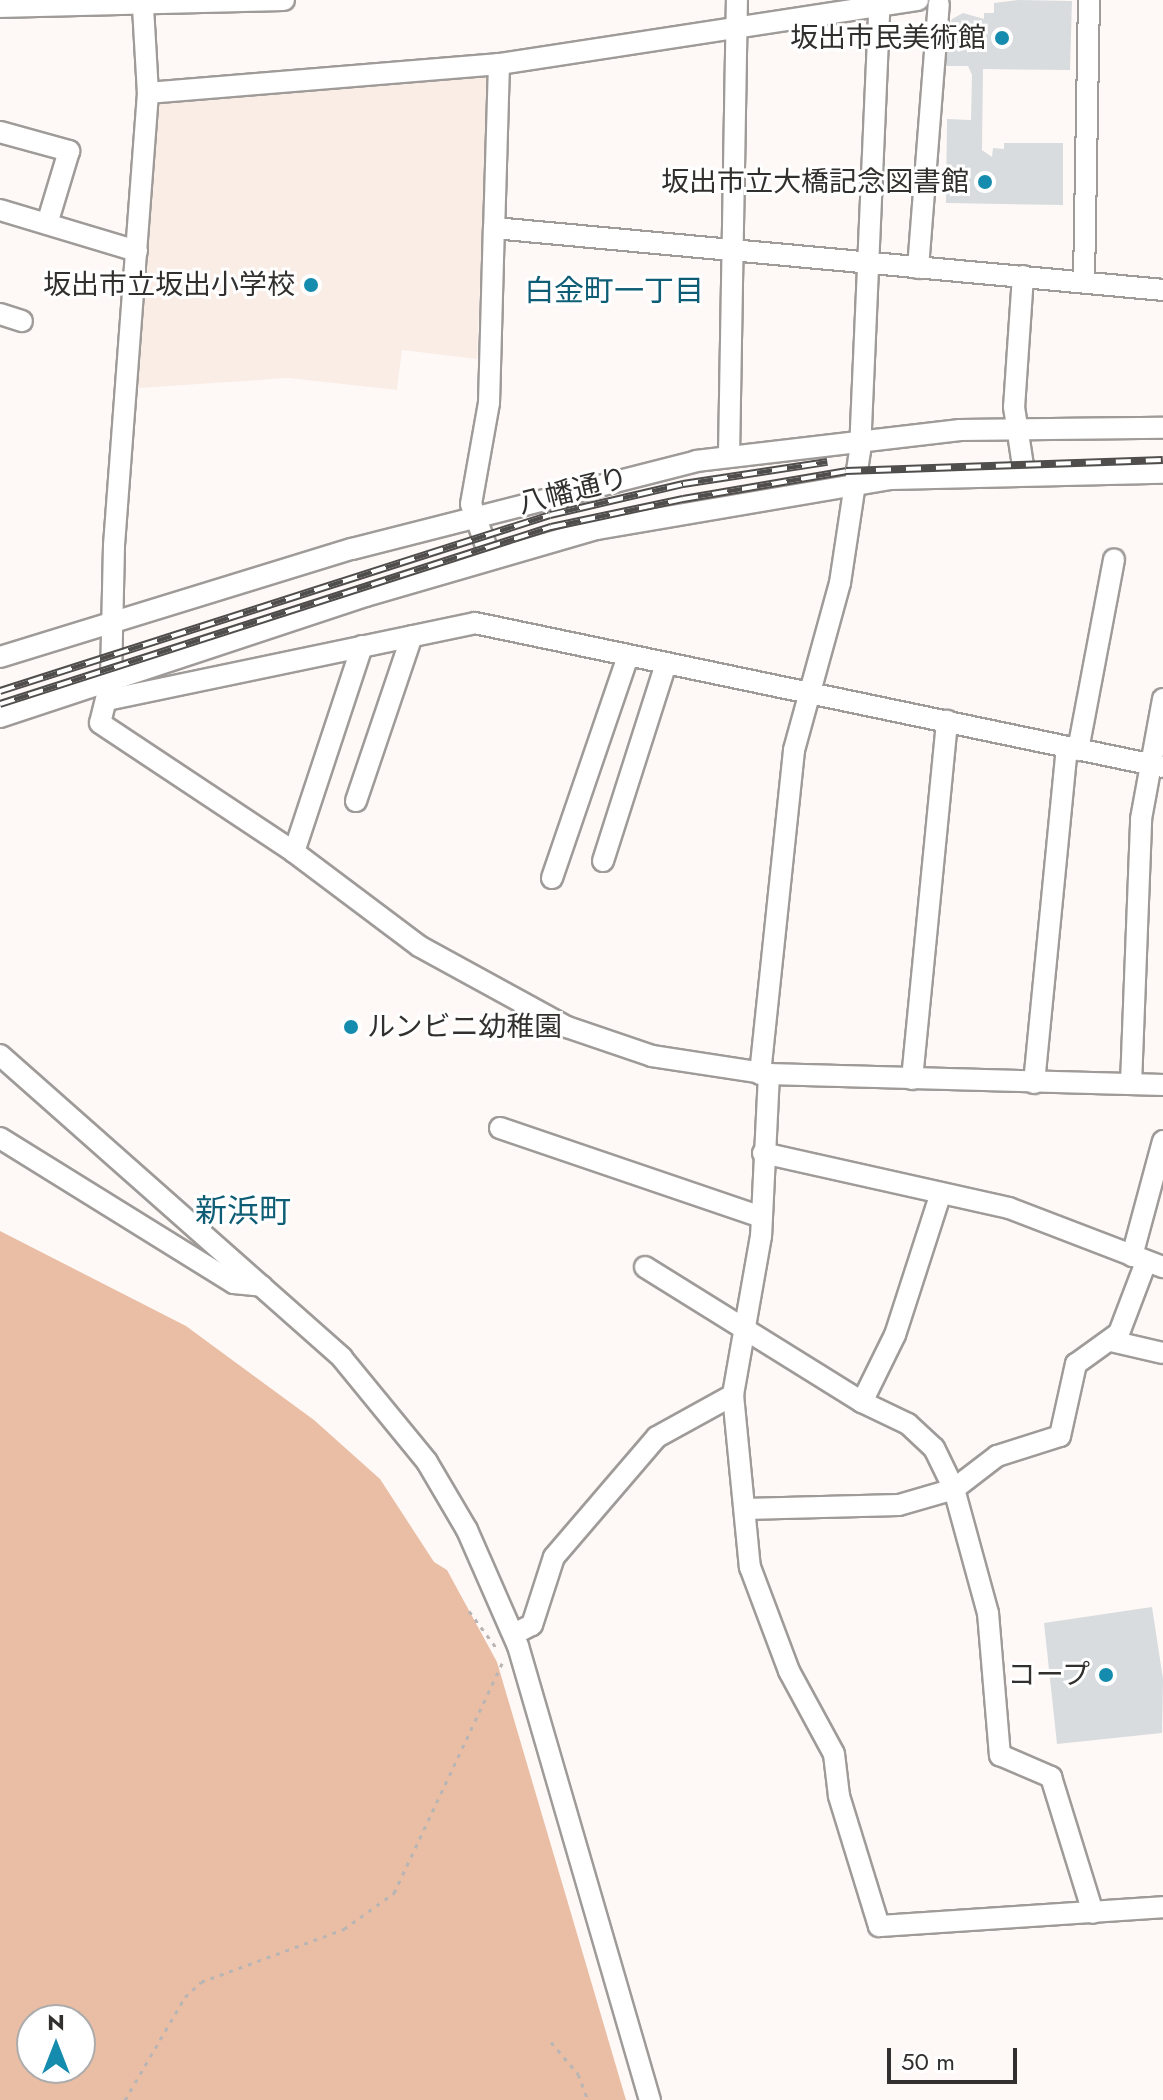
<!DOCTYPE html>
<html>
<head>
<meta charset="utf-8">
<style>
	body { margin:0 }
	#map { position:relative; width:1163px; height:2100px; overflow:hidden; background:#fef9f7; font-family:Jost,"Noto Sans JP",sans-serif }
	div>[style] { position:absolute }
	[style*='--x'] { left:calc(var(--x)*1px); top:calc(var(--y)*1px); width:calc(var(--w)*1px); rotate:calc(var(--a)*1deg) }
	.built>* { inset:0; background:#f9ede6 }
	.forest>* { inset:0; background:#eabea4 }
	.building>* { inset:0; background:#d8dcde }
	.path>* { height:3px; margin-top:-1.5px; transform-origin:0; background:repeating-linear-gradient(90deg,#b9b5b4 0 4px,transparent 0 10px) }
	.roads { filter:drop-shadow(2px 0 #9f9b99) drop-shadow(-2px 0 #9f9b99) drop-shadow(0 2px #9f9b99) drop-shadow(0 -2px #9f9b99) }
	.minor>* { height:20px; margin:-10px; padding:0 10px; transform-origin:10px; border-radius:10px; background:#fff }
	.rail>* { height:8px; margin-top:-4px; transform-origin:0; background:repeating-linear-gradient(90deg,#fff 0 15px,#504e4c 0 30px); box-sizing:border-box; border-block:2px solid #504e4c }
	.dots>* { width:22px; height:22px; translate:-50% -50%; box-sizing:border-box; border:4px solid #fff; border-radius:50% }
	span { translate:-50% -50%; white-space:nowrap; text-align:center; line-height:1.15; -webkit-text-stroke:6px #fff; paint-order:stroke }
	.poi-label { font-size:28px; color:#32302f }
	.right { translate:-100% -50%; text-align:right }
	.left { translate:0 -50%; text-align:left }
	.street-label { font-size:28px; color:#32302f }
	.neighbourhood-label { font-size:30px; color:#0e5d75 }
	.quarter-label { font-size:32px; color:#0e5d75 }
	.north { position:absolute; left:16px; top:2004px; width:80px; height:80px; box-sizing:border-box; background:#fff; border:2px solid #adacac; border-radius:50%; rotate:0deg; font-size:22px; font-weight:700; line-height:32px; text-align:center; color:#32302f }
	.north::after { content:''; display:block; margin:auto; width:28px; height:36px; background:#158bae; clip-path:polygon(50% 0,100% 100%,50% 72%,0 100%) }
	.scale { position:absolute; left:887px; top:2048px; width:130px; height:36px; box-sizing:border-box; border:4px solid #32302f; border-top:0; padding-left:10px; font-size:24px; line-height:28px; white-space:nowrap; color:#32302f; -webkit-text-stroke:6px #fff; paint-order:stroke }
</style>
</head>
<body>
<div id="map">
	<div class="built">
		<i style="clip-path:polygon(480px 72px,488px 80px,477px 359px,402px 350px,397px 390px,288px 378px,139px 388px,131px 379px,153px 106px,162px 96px)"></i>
	</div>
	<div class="forest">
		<i style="clip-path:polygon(evenodd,0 1231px,186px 1326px,314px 1420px,380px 1479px,434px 1562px,447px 1570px,497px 1662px,626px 2100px,0 2100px,0 1231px,32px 2020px,80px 2020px,80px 2068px,32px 2068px,32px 2020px)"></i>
	</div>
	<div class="building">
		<i style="clip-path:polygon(1019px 0,1072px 1px,1070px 70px,983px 69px,982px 150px,992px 157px,993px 148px,1004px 149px,1004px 143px,1063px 143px,1063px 205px,946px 203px,947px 119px,971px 120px,972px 75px,968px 66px,942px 66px,942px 40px,952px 19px,963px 13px,984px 19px,984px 13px,994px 13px,994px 3px)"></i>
		<i style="clip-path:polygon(1152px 1607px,1163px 1679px,1162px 1733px,1057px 1744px,1044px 1623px)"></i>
	</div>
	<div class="path">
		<i style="--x:469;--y:1611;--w:49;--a:53.4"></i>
		<i style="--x:551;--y:2042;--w:42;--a:49.8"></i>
		<i style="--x:578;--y:2074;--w:28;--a:69"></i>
		<i style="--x:125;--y:2100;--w:119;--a:-59.8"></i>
		<i style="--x:185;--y:1997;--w:22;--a:-43"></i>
		<i style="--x:201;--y:1982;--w:153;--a:-20.3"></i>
		<i style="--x:344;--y:1929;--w:62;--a:-35.8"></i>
		<i style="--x:394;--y:1893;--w:254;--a:-64.8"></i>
	</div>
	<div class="roads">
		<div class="minor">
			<i style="--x:0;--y:7;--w:284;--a:-1.4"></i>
			<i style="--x:143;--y:7;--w:86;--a:86.7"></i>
			<i style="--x:148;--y:93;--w:454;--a:94.3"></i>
			<i style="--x:114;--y:546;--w:133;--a:91.3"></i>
			<i style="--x:111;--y:679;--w:45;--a:104"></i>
			<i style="--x:100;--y:723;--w:233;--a:33.6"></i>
			<i style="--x:294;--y:852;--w:156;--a:36.9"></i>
			<i style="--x:419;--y:946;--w:169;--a:28.7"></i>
			<i style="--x:567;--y:1027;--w:90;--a:18.8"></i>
			<i style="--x:652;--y:1056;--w:118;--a:8.7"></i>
			<i style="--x:769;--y:1074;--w:394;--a:1.6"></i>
			<i style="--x:499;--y:64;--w:164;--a:91.7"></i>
			<i style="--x:494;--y:228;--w:672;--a:5.29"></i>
			<i style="--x:148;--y:93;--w:352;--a:-4.7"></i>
			<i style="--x:499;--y:64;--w:424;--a:-8.7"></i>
			<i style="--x:0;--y:132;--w:72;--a:15.4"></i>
			<i style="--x:69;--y:151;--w:76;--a:106.8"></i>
			<i style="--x:0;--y:210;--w:143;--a:16.7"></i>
			<i style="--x:918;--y:268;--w:265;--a:-85.5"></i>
			<i style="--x:1023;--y:276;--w:131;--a:93.9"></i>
			<i style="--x:1014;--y:407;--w:66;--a:81.3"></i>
			<i style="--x:1084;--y:282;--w:282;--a:-89"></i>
			<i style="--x:0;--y:314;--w:23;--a:18"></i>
			<i style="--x:729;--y:455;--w:455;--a:-89"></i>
			<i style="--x:490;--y:557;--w:56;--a:-109.7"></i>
			<i style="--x:471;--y:504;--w:103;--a:-79.9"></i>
			<i style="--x:489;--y:403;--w:175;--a:-88.4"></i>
			<i style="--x:0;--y:657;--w:368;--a:-17.1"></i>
			<i style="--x:352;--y:549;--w:355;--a:-14.3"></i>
			<i style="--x:696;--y:461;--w:266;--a:-6.7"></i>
			<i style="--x:960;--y:430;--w:203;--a:-0.6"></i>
			<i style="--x:107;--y:700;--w:376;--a:-11.8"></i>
			<i style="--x:475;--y:623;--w:703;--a:11.82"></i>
			<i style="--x:0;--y:717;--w:385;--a:-18.3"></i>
			<i style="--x:366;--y:596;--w:241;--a:-16.2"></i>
			<i style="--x:597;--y:529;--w:297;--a:-9.7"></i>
			<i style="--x:890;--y:479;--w:273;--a:-1.3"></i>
			<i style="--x:1078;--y:750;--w:194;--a:-79.3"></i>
			<i style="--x:356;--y:801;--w:174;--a:-71.3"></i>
			<i style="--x:294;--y:852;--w:217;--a:-71.7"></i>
			<i style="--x:603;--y:861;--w:207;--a:-72.3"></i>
			<i style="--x:552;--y:878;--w:235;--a:-71.1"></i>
			<i style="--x:0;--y:1055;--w:457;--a:41.5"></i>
			<i style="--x:342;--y:1358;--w:134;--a:50.7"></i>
			<i style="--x:427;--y:1462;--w:79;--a:59.5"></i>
			<i style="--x:467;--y:1530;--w:127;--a:66.3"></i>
			<i style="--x:518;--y:1646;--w:473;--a:73.8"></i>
			<i style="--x:760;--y:1074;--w:326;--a:-84"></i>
			<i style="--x:794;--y:750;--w:173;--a:-74.6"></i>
			<i style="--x:840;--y:583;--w:134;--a:-81.4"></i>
			<i style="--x:860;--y:451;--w:451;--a:-87.5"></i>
			<i style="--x:769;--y:1074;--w:162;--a:92.8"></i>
			<i style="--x:761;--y:1236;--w:161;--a:100"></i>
			<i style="--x:733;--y:1395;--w:173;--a:84.4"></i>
			<i style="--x:750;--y:1567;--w:111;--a:69.4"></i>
			<i style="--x:789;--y:1671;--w:94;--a:61.5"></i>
			<i style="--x:834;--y:1754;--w:42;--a:83.2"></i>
			<i style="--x:839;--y:1796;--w:136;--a:72.9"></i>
			<i style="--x:879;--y:1926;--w:285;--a:-3.8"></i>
			<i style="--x:912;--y:1079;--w:360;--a:-84.4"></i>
			<i style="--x:1034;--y:1083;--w:337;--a:-84.4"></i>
			<i style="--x:1131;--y:1084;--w:265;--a:-87.8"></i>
			<i style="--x:1141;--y:819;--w:122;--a:-79.6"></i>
			<i style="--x:500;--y:1128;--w:273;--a:18.8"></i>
			<i style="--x:0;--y:1138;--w:275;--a:31.8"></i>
			<i style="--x:234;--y:1283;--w:28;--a:6"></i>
			<i style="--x:763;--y:1153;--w:252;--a:12.6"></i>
			<i style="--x:1009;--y:1208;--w:165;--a:21"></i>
			<i style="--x:1132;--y:1256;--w:119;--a:-74.9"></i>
			<i style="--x:645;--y:1267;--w:256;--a:31.9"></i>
			<i style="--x:862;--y:1402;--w:51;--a:25.6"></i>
			<i style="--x:908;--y:1424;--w:35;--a:43"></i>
			<i style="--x:934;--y:1448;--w:46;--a:64"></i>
			<i style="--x:954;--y:1489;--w:129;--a:74.7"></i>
			<i style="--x:988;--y:1613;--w:143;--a:85.2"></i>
			<i style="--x:1000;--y:1755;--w:56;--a:23.3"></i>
			<i style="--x:1051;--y:1777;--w:142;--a:72.8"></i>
			<i style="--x:1111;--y:1341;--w:53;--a:13"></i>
			<i style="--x:862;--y:1402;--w:75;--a:-63.8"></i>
			<i style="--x:895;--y:1335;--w:149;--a:-72.1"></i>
			<i style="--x:745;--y:1509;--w:154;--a:-1.5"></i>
			<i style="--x:899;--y:1505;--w:57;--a:-16.2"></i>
			<i style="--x:954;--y:1489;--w:54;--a:-37.5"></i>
			<i style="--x:997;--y:1456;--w:66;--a:-17.6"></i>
			<i style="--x:1060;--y:1436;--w:74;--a:-77.5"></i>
			<i style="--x:1076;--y:1364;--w:53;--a:-35.8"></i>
			<i style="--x:1119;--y:1333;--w:76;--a:-69.2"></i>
			<i style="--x:514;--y:1634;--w:20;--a:-27"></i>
			<i style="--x:532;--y:1625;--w:71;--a:-72.1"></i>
			<i style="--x:554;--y:1557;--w:158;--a:-49.4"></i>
			<i style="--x:657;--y:1437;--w:87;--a:-28.9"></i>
		</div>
	</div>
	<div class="rail">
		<i style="--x:0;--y:691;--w:577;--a:-17.74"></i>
		<i style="--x:550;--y:515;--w:137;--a:-13.1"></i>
		<i style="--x:683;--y:484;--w:146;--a:-8.7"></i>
		<i style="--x:0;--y:704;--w:579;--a:-17.81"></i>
		<i style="--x:551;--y:527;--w:135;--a:-12"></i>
		<i style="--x:683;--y:499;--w:165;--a:-9.7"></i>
		<i style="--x:846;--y:471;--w:317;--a:-2"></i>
	</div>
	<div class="dots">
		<i style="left:1002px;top:38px;background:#158bae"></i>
		<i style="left:985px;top:182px;background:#158bae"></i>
		<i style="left:311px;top:285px;background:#158bae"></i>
		<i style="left:351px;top:1027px;background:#158bae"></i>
		<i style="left:1106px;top:1675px;background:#158bae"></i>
	</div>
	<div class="poi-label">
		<span class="right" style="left:986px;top:38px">坂出市民美術館</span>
		<span class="right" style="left:969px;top:182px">坂出市立大橋記念図書館</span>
		<span class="right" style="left:295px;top:285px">坂出市立坂出小学校</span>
		<span class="left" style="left:367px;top:1027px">ルンビニ幼稚園</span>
		<span class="right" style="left:1090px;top:1675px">コープ</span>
	</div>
	<div class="street-label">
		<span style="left:573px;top:491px;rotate:-14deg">八幡通り</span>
	</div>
	<div class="neighbourhood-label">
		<span style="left:614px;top:291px">白金町一丁目</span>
	</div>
	<div class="quarter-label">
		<span style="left:243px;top:1211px">新浜町</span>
	</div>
	<div class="north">N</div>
	<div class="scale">50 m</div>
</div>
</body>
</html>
